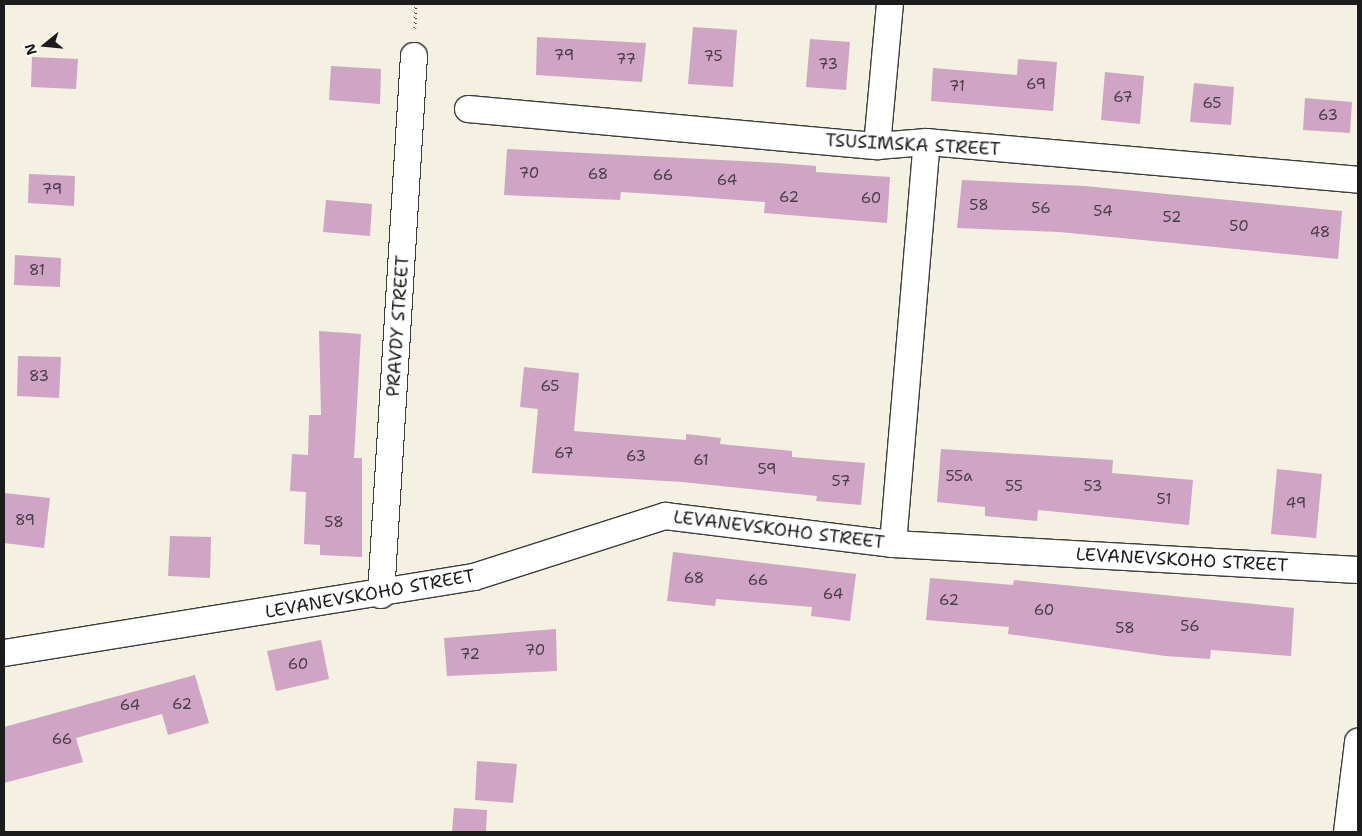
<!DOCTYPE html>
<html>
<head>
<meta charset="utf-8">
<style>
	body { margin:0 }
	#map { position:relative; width:1362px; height:836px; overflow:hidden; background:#f4f1e2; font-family:"Shantell Sans",sans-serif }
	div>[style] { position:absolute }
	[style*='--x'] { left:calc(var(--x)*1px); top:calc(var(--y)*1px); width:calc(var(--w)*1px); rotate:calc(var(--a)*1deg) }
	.building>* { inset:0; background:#cfa4c5 }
	.path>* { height:3px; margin-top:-1.5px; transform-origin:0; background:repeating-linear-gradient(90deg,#3c3c3a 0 1px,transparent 0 5px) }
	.roads { filter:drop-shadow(1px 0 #3c3c3a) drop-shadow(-1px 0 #3c3c3a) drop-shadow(0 1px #3c3c3a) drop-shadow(0 -1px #3c3c3a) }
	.minor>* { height:26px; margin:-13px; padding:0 13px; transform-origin:13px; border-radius:13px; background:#fff }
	span { translate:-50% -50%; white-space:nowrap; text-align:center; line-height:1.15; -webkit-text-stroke:4.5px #fff; paint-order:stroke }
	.number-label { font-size:15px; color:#493e46 }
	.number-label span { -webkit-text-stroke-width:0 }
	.street-label { font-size:18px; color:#1c1c1c }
	.frame { position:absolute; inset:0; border:5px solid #1c1c1c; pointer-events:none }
	.north { position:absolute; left:20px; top:20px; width:50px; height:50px; -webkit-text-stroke:4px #fff; paint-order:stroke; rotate:253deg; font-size:14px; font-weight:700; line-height:20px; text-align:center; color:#1c1c1c }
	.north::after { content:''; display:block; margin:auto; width:18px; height:22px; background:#1c1c1c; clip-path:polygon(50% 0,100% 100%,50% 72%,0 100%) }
</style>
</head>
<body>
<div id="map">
	<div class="building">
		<i style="clip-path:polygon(693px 27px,737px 30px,733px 87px,688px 84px)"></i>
		<i style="clip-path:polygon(537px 37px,646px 43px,642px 82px,536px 75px)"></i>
		<i style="clip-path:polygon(810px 39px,850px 42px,846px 90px,806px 87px)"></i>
		<i style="clip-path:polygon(32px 57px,78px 59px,76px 89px,31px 87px)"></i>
		<i style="clip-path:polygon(1018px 59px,1057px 62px,1053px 111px,931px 101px,933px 68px,1017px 75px)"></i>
		<i style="clip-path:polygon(331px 66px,381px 69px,380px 104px,329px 100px)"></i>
		<i style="clip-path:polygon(1105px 72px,1144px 76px,1140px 124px,1101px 120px)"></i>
		<i style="clip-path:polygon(1194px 83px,1234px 87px,1231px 125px,1190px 122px)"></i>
		<i style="clip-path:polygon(1305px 98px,1352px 102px,1350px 133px,1303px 130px)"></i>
		<i style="clip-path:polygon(507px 149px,778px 163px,816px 166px,816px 172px,890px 177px,887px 223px,764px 213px,765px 202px,684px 196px,621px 192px,620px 200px,504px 195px)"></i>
		<i style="clip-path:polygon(29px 174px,75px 176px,74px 206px,28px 203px)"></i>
		<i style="clip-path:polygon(962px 180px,1085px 186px,1342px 211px,1338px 259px,1059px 232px,957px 228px)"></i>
		<i style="clip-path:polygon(326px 200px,372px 204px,370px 236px,323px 232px)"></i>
		<i style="clip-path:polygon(15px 255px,61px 258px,60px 287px,14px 285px)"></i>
		<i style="clip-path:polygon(319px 331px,361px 334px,354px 458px,362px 458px,362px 557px,320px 555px,320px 545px,304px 544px,306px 492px,290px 491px,292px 454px,308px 455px,309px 415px,321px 415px)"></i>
		<i style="clip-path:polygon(18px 356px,61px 357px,59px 398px,17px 396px)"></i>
		<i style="clip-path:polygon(524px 367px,579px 373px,574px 431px,686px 440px,686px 434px,721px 438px,720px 444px,792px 451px,792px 457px,865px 463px,861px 505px,816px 501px,817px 496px,682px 482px,532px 473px,538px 409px,520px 407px)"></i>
		<i style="clip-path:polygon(941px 449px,1113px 460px,1112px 473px,1193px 480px,1189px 525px,1038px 510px,1037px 521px,985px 516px,985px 507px,937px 502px)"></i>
		<i style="clip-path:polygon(1277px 469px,1322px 474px,1316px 538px,1271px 534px)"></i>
		<i style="clip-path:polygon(4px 493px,50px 498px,44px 548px,4px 543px)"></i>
		<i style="clip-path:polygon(170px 536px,211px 537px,210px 578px,168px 576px)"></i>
		<i style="clip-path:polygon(673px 552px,856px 574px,850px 621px,811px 616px,812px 607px,716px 599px,715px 606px,667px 601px)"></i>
		<i style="clip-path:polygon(930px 578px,1013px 585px,1014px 580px,1294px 608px,1291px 656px,1211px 650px,1210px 659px,1165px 656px,1008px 634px,1009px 627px,926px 620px)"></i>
		<i style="clip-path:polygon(556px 629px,557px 671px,447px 676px,444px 638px)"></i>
		<i style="clip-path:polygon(321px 640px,329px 679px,276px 691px,267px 651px)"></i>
		<i style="clip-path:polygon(195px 675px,209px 723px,168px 735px,162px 714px,76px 738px,83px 762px,4px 783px,4px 727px)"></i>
		<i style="clip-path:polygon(477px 761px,517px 764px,513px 803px,475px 800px)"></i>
		<i style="clip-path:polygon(454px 808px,487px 810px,486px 832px,452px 832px)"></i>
	</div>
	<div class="path">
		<i style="--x:415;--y:28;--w:24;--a:-88"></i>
	</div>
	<div class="roads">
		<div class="minor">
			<i style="--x:468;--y:109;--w:411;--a:5.2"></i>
			<i style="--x:877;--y:146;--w:50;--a:-4.6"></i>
			<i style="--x:927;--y:142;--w:433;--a:5"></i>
			<i style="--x:877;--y:146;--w:143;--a:-84.8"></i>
			<i style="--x:893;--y:544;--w:403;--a:-85.2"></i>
			<i style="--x:381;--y:595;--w:540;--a:-86.5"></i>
			<i style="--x:4;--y:653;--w:476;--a:-9.2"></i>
			<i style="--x:474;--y:577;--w:201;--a:-17.7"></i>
			<i style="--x:665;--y:516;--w:230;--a:7"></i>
			<i style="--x:893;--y:544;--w:466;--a:3.2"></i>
			<i style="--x:1347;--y:832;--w:91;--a:-83"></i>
		</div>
	</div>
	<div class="number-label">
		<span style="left:564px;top:56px">79</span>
		<span style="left:713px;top:57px">75</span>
		<span style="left:626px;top:60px">77</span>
		<span style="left:828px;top:65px">73</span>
		<span style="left:1036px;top:85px">69</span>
		<span style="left:957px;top:87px">71</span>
		<span style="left:1123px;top:98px">67</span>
		<span style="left:1212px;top:104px">65</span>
		<span style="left:1328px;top:116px">63</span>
		<span style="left:529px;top:174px">70</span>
		<span style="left:598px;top:175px">68</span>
		<span style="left:663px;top:176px">66</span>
		<span style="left:727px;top:181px">64</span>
		<span style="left:52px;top:190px">79</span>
		<span style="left:789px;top:198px">62</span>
		<span style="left:871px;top:199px">60</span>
		<span style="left:979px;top:206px">58</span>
		<span style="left:1041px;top:209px">56</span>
		<span style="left:1103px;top:212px">54</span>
		<span style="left:1172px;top:218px">52</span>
		<span style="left:1239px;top:227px">50</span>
		<span style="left:1320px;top:233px">48</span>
		<span style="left:37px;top:271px">81</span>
		<span style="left:39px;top:377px">83</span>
		<span style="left:550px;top:387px">65</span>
		<span style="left:564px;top:454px">67</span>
		<span style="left:636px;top:457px">63</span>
		<span style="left:701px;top:461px">61</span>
		<span style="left:767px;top:470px">59</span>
		<span style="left:959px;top:477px">55а</span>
		<span style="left:841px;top:482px">57</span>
		<span style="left:1014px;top:487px">55</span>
		<span style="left:1093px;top:487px">53</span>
		<span style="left:1164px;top:500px">51</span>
		<span style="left:1296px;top:504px">49</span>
		<span style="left:25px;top:521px">89</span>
		<span style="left:334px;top:523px">58</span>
		<span style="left:694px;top:579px">68</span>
		<span style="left:758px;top:581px">66</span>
		<span style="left:833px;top:595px">64</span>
		<span style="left:949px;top:601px">62</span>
		<span style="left:1044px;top:611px">60</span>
		<span style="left:1190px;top:627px">56</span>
		<span style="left:1125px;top:629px">58</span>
		<span style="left:535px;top:651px">70</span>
		<span style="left:470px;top:655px">72</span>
		<span style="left:298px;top:665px">60</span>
		<span style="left:182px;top:705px">62</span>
		<span style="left:130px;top:706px">64</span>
		<span style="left:62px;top:740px">66</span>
	</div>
	<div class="street-label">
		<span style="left:913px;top:145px;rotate:3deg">TSUSIMSKA STREET</span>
		<span style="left:398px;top:326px;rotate:-86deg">PRAVDY STREET</span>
		<span style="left:779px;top:530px;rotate:7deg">LEVANEVSKOHO STREET</span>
		<span style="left:1182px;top:560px;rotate:3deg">LEVANEVSKOHO STREET</span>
		<span style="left:370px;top:594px;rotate:-10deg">LEVANEVSKOHO STREET</span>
	</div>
	<div class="frame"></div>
	<div class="north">N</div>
</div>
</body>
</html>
